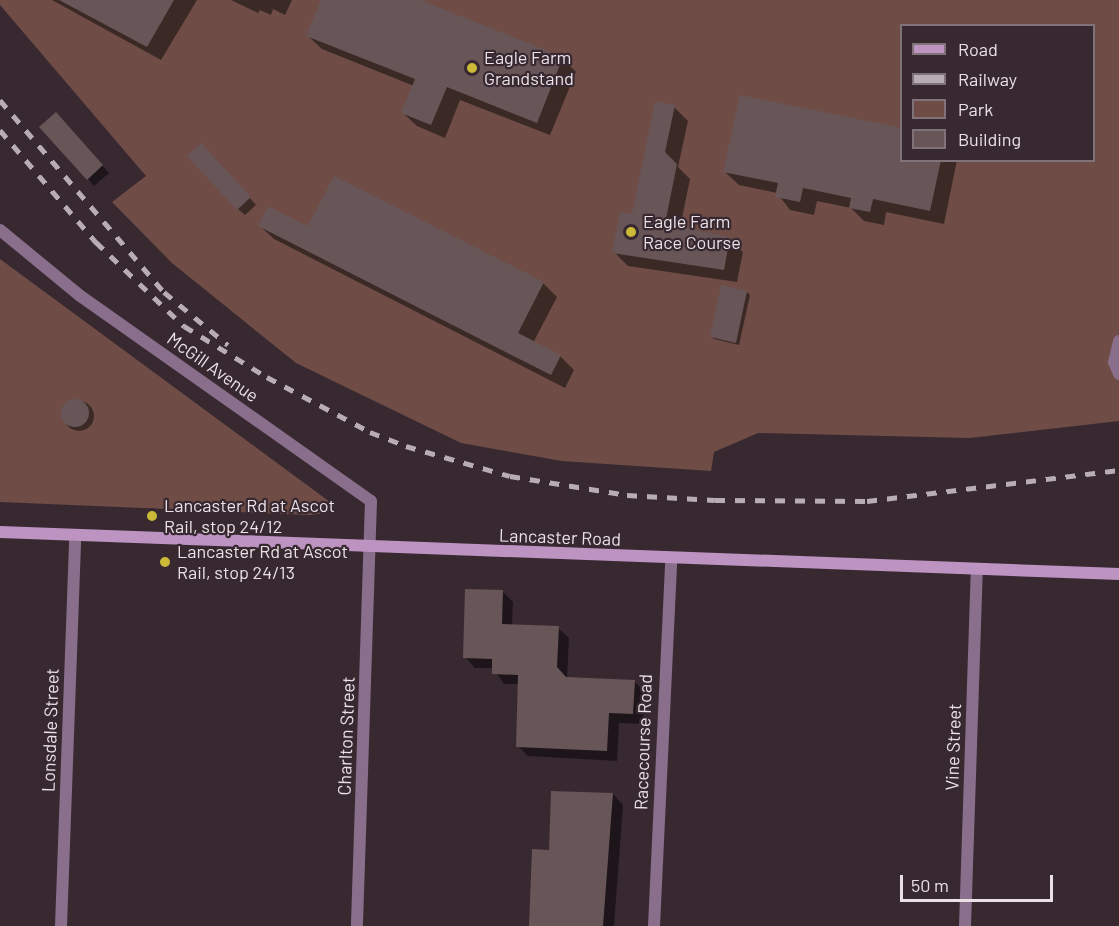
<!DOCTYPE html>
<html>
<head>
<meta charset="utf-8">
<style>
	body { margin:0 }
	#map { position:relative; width:1119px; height:926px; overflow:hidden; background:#382931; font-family:Barlow,sans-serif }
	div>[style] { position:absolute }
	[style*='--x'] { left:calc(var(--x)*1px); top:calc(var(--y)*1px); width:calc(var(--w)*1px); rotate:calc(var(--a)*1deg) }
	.green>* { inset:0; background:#6f4d46 }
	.shadow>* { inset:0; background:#0007 }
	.round { border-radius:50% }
	.building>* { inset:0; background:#685558 }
	.minor>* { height:12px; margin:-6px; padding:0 6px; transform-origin:6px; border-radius:6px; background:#896f8c }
	.tertiary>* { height:12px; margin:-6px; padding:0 6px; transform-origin:6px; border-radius:6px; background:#896f8c }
	.secondary>* { height:12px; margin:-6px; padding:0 6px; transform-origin:6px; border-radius:6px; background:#bc93c1 }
	.rail>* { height:4.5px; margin-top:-2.25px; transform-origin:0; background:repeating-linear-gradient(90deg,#b9adb4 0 10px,transparent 0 20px) }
	.dots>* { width:16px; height:16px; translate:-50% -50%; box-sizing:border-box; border:3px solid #382931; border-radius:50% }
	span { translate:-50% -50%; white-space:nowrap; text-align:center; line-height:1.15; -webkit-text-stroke:4.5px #382931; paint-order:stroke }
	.poi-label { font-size:18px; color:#eae0e6 }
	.left { translate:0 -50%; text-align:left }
	.street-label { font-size:18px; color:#eae0e6 }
	.legend { position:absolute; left:900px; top:24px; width:195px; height:138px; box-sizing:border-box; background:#382931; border:2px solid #7f7279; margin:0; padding:8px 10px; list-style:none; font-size:18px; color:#eae0e6 }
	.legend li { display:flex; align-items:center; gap:12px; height:30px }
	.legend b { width:30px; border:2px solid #7f7279 }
	.scale { position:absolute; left:900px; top:875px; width:153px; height:27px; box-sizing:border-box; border:3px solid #eae0e6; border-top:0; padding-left:8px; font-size:18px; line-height:21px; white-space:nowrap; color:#eae0e6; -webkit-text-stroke:4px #382931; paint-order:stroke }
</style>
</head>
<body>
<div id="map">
	<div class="green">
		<i style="clip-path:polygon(evenodd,0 0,1119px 0,1119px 421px,970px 438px,758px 433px,714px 452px,711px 471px,562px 461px,461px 443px,296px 363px,172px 263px,112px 202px,146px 176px,0 5px,0 0,902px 26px,1094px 26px,1094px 160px,902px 160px,902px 26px)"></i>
		<i style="clip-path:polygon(0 259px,330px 502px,332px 508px,327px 513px,310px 515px,0 502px)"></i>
	</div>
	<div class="shadow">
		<i style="clip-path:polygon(52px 0,197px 0,161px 60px)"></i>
		<i style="clip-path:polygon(231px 0,292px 0,285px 15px,273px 9px,271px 15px,260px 10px,258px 13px)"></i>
		<i style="clip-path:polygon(322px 0,416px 0,562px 58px,576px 72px,550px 135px,460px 100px,445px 138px,417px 126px,403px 113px,414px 86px,322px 49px,308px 36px)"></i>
		<i style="clip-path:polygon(674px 107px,688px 121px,678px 167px,690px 179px,680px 228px,729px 238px,743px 252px,737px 282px,628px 266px,614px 252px,633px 216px)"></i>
		<i style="clip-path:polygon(63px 121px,109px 173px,94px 186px,88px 179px)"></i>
		<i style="clip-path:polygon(208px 152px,256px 205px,245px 215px,238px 209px)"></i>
		<i style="clip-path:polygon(902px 160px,957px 160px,944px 224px,886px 212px,884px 225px,864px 221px,851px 208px,817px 201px,814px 215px,790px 210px,777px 193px,739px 185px,725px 172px)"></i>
		<i style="clip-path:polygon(260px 226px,309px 228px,543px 283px,557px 297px,533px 343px,560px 356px,574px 370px,565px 388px,274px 239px)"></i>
		<i style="clip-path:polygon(747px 292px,750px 295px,739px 345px,714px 339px,711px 336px)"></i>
		<i class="round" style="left:64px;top:401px;width:30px;height:30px"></i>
		<i style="clip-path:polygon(503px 592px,513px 602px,512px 626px,558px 628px,569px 638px,567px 679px,634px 681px,644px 691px,643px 724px,619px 723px,617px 761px,528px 756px,518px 746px,520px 684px,504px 684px,493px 668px,475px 668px,465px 657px)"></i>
		<i style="clip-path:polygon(613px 794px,623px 805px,614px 926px,530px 926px,551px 852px)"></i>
	</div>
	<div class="building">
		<i style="clip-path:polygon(59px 0,174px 0,147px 47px)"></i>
		<i style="clip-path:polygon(321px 0,420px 0,563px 57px,537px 123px,447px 87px,431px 125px,401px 113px,415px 79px,306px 36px)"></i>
		<i style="clip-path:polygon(740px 95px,902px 128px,902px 160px,941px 160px,930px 211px,873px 199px,870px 212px,849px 208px,851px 198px,803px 188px,800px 202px,775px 197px,778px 183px,723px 172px)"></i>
		<i style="clip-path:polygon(655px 101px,675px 105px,665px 152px,677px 164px,665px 224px,730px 237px,724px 270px,612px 253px,620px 212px,632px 214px)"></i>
		<i style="clip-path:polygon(56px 112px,103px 165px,87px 180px,39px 127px)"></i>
		<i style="clip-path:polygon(201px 143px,251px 197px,237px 210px,187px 156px)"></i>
		<i style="clip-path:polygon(334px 176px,544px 282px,518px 333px,561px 355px,551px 375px,258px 226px,268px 206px,308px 226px)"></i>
		<i style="clip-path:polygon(721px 285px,747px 291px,736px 343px,710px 337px)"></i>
		<i class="round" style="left:61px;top:399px;width:28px;height:28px"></i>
		<i style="clip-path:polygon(465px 589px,503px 590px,502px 624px,559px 626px,557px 667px,566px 677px,635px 680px,633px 714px,609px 713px,607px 751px,516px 747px,518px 675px,492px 674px,492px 659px,463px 658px)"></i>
		<i style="clip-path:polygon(551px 791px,613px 793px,603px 926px,529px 926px,532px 849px,549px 850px)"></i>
	</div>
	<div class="minor">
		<i style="--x:0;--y:230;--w:102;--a:39.4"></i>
		<i style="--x:79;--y:295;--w:357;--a:35.2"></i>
		<i style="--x:371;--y:501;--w:425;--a:91.9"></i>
		<i style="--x:1119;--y:341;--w:22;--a:103"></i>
		<i style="--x:1114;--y:362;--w:13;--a:67"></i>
		<i style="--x:61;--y:926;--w:391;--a:-87.9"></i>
		<i style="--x:965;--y:926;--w:356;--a:-88.1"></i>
	</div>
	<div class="tertiary">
		<i style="--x:654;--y:926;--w:367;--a:-87.3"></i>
	</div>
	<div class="secondary">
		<i style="--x:0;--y:532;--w:1120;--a:2.15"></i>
	</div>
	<div class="rail">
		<i style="--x:0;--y:100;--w:253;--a:49.5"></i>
		<i style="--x:164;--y:292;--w:83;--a:39.6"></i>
		<i style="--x:0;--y:130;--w:148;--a:49.4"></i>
		<i style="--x:96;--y:242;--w:122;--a:43.7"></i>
		<i style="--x:184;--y:326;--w:97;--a:31.6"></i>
		<i style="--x:267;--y:377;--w:117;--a:28.1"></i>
		<i style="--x:370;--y:432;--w:39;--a:21"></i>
		<i style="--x:406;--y:446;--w:108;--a:16.1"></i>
		<i style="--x:510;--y:476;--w:119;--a:9.2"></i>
		<i style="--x:627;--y:495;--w:88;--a:3.3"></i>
		<i style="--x:715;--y:500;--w:152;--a:0.4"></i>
		<i style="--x:867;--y:501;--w:254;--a:-7"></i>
	</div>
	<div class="dots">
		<i style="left:472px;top:68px;background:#cdb938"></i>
		<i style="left:631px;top:232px;background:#cdb938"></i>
		<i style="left:152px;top:516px;background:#cdb938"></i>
		<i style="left:165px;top:562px;background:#cdb938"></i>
	</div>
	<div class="poi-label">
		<span class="left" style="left:484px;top:68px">Eagle Farm<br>Grandstand</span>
		<span class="left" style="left:643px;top:232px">Eagle Farm<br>Race Course</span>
		<span class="left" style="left:164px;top:516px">Lancaster Rd at Ascot<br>Rail, stop 24/12</span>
		<span class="left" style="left:177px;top:562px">Lancaster Rd at Ascot<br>Rail, stop 24/13</span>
	</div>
	<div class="street-label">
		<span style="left:213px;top:367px;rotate:35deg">McGill Avenue</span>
		<span style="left:560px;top:537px;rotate:2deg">Lancaster Road</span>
		<span style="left:50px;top:730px;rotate:-88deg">Lonsdale Street</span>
		<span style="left:346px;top:736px;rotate:-88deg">Charlton Street</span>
		<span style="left:643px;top:742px;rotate:-88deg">Racecourse Road</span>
		<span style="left:953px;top:747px;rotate:-88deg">Vine Street</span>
	</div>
	<ul class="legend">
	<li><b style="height:8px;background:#bc93c1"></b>Road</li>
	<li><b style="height:8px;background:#b9adb4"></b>Railway</li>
	<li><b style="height:16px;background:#6f4d46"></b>Park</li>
	<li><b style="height:16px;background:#685558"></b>Building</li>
	</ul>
	<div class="scale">50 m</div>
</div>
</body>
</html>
